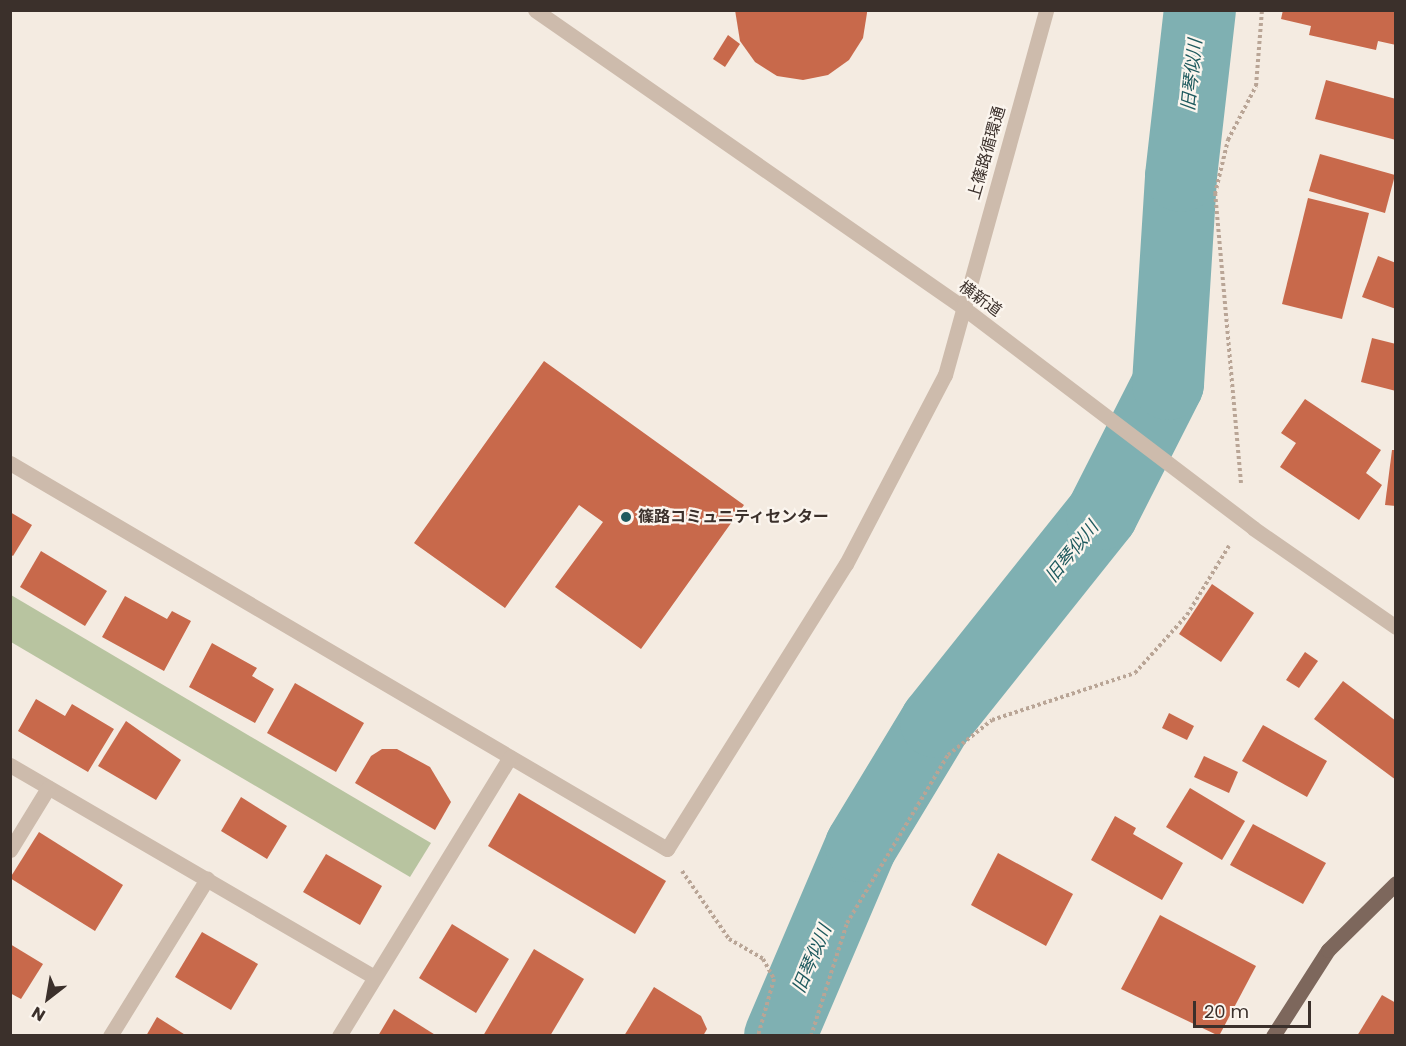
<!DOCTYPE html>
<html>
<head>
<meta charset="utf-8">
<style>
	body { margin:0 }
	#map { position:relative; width:1406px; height:1046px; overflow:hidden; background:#f4ebe1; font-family:Poppins,"Noto Sans JP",sans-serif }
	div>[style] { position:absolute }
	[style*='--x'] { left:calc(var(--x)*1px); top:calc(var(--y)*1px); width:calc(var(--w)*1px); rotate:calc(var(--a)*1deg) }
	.green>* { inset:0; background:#b8c4a0 }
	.river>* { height:72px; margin:-36px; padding:0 36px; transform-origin:36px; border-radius:36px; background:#7fb0b2 }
	.building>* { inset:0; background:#c8694b }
	.path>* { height:4px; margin-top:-2px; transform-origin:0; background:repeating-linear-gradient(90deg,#b9a596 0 3px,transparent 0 6px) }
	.minor>* { height:15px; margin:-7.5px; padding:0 7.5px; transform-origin:7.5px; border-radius:7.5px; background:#cdbbac }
	.major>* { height:15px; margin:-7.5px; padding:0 7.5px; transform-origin:7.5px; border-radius:7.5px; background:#7d675c }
	.dots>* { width:16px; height:16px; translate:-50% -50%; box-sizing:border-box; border:3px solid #fbf5ee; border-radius:50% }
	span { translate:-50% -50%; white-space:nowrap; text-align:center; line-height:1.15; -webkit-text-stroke:4.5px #fbf5ee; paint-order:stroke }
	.street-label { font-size:16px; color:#3b302b }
	.poi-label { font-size:16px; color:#3b302b; font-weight:700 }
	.left { translate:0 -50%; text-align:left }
	.water-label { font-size:18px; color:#1f5a5e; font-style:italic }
	.frame { position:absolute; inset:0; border:12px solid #3b302b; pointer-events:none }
	.north { position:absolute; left:18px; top:968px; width:60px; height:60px; -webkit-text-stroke:4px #fbf5ee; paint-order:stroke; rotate:211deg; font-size:16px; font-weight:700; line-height:24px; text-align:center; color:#3b302b }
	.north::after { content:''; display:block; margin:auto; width:21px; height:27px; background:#3b302b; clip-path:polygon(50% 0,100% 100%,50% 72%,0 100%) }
	.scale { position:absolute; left:1193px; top:1001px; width:118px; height:27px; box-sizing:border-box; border:3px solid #3b302b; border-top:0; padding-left:8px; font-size:18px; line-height:21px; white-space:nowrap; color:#3b302b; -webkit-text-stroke:4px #fbf5ee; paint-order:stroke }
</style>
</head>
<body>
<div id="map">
	<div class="green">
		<i style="clip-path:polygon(11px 595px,431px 843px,410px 877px,11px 642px)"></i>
	</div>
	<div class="river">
		<i style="--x:780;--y:1036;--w:207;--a:-66.9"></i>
		<i style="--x:861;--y:846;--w:145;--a:-58.8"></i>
		<i style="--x:936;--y:722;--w:266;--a:-51.4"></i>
		<i style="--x:1102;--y:514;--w:146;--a:-63.1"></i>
		<i style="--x:1168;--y:384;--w:208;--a:-86.4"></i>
		<i style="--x:1181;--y:176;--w:167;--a:-83.5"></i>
	</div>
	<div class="building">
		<i style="clip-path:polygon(735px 10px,867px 10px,867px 13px,863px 38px,849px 60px,828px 75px,803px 80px,777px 76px,755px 62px,740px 41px)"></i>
		<i style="clip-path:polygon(1283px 10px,1396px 10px,1396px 45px,1378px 41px,1376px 50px,1309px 35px,1311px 26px,1281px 19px)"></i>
		<i style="clip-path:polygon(728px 35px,740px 44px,725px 67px,713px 59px)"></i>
		<i style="clip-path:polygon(1326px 80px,1396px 99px,1396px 140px,1315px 119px)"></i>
		<i style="clip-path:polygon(1320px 154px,1395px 175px,1385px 213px,1309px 191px)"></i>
		<i style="clip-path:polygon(1308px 198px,1369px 213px,1342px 319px,1282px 304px)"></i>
		<i style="clip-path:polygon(1378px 256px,1396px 263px,1396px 309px,1362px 297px)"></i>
		<i style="clip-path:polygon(1372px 338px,1396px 344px,1396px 391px,1361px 382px)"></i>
		<i style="clip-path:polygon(544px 361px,744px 505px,641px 649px,555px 587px,603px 522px,579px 505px,505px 608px,414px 543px)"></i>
		<i style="clip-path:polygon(1305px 399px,1381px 450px,1366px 473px,1382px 485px,1359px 520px,1280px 467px,1296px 443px,1281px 433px)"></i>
		<i style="clip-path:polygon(1392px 450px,1396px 450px,1396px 506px,1385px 505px)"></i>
		<i style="clip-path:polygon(10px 512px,32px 525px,13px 556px,10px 554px)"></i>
		<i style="clip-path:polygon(41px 551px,107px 591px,85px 626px,20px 587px)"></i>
		<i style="clip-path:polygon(1212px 584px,1254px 613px,1221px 662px,1179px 634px)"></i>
		<i style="clip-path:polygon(125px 596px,167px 619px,172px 611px,191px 621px,164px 671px,102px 637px)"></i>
		<i style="clip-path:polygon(212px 643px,257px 668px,252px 676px,274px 689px,255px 723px,189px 687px)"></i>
		<i style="clip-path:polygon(1305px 652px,1318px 661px,1299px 688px,1286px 680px)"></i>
		<i style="clip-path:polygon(1343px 681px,1396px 721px,1396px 780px,1314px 719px)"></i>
		<i style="clip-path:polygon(295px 683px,364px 723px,336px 772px,267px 733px)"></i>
		<i style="clip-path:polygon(36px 699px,65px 716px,72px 704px,114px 729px,88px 772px,18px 731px)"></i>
		<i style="clip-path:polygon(1169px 713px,1194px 726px,1187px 740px,1162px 728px)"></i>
		<i style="clip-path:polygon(126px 721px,181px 760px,156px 800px,98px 766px)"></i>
		<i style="clip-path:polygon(1263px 725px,1327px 761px,1307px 797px,1242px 761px)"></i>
		<i style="clip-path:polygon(382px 749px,397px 749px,430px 767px,451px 802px,435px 830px,355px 783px,371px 756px)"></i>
		<i style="clip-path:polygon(1204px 756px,1238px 772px,1229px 793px,1194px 777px)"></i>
		<i style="clip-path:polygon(1190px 788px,1245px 821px,1222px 860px,1166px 827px)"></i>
		<i style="clip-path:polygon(519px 793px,666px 881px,635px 934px,488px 846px)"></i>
		<i style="clip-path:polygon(241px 797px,287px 826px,267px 859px,221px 831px)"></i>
		<i style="clip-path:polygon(1115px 816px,1136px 828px,1133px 834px,1183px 863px,1162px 900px,1091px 860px)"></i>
		<i style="clip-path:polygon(1253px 824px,1326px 863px,1303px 904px,1230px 865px)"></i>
		<i style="clip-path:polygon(39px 832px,123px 885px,95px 931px,10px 878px)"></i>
		<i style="clip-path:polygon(998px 853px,1073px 894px,1046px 946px,971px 905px)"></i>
		<i style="clip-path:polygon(326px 854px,382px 886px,360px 925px,303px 892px)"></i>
		<i style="clip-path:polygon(1160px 915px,1256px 966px,1219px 1036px,1121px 989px)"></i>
		<i style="clip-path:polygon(452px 924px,509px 959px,476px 1013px,419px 978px)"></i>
		<i style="clip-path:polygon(202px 932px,258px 964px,231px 1010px,175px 977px)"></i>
		<i style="clip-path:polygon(10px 944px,43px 964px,21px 999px,10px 993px)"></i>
		<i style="clip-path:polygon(534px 949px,584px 979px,550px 1036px,483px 1036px)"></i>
		<i style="clip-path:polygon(654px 987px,701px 1016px,707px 1029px,703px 1036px,624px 1036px)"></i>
		<i style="clip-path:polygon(1382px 995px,1396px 1003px,1396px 1036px,1357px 1036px)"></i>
		<i style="clip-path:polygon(394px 1009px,437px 1036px,378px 1036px)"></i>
		<i style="clip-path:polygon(157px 1017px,187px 1036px,146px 1036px)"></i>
	</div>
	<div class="path">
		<i style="--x:1241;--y:483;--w:290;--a:-95.1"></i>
		<i style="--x:1215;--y:194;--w:56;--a:-76.5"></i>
		<i style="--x:1228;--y:140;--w:61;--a:-62.6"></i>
		<i style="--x:1256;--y:86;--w:76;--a:-85.5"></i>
		<i style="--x:682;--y:871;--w:83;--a:55.3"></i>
		<i style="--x:729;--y:939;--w:39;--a:30"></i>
		<i style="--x:763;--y:959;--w:23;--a:61"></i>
		<i style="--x:774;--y:979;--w:59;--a:105.7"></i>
		<i style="--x:811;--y:1036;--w:119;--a:-72.3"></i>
		<i style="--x:847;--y:923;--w:196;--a:-59"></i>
		<i style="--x:948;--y:755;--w:56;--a:-38.5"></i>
		<i style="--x:992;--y:720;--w:151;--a:-18.2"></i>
		<i style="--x:1135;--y:673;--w:78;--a:-48.1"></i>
		<i style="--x:1187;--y:615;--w:81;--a:-58.7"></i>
	</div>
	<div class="minor">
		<i style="--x:535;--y:10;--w:519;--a:34.79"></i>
		<i style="--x:961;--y:306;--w:367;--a:37.2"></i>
		<i style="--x:1253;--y:528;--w:174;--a:34.7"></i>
		<i style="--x:10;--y:463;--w:762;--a:30.44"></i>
		<i style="--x:667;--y:849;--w:337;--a:-57.9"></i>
		<i style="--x:846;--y:564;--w:213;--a:-62.4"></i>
		<i style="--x:945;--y:375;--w:379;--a:-74.5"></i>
		<i style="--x:10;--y:765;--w:421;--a:30.2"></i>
		<i style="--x:10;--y:850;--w:73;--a:-58.5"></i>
		<i style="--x:110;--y:1036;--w:185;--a:-58.3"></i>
		<i style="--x:339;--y:1036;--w:327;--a:-58.5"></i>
	</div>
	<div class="major">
		<i style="--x:1273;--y:1036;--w:102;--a:-57.4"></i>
		<i style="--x:1328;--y:950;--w:95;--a:-44.6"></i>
	</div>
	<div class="dots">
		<i style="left:626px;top:517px;background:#1f5a5e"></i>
	</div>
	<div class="street-label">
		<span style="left:987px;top:153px;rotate:-74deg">上篠路循環通</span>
		<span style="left:980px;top:299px;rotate:36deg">横新道</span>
	</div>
	<div class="poi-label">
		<span class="left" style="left:638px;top:517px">篠路コミュニティセンター</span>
	</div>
	<div class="water-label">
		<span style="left:1192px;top:75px;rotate:-84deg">旧琴似川</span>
		<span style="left:1072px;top:552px;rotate:-51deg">旧琴似川</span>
		<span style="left:812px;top:959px;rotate:-67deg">旧琴似川</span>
	</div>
	<div class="frame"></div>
	<div class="north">N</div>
	<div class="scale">20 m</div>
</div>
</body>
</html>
